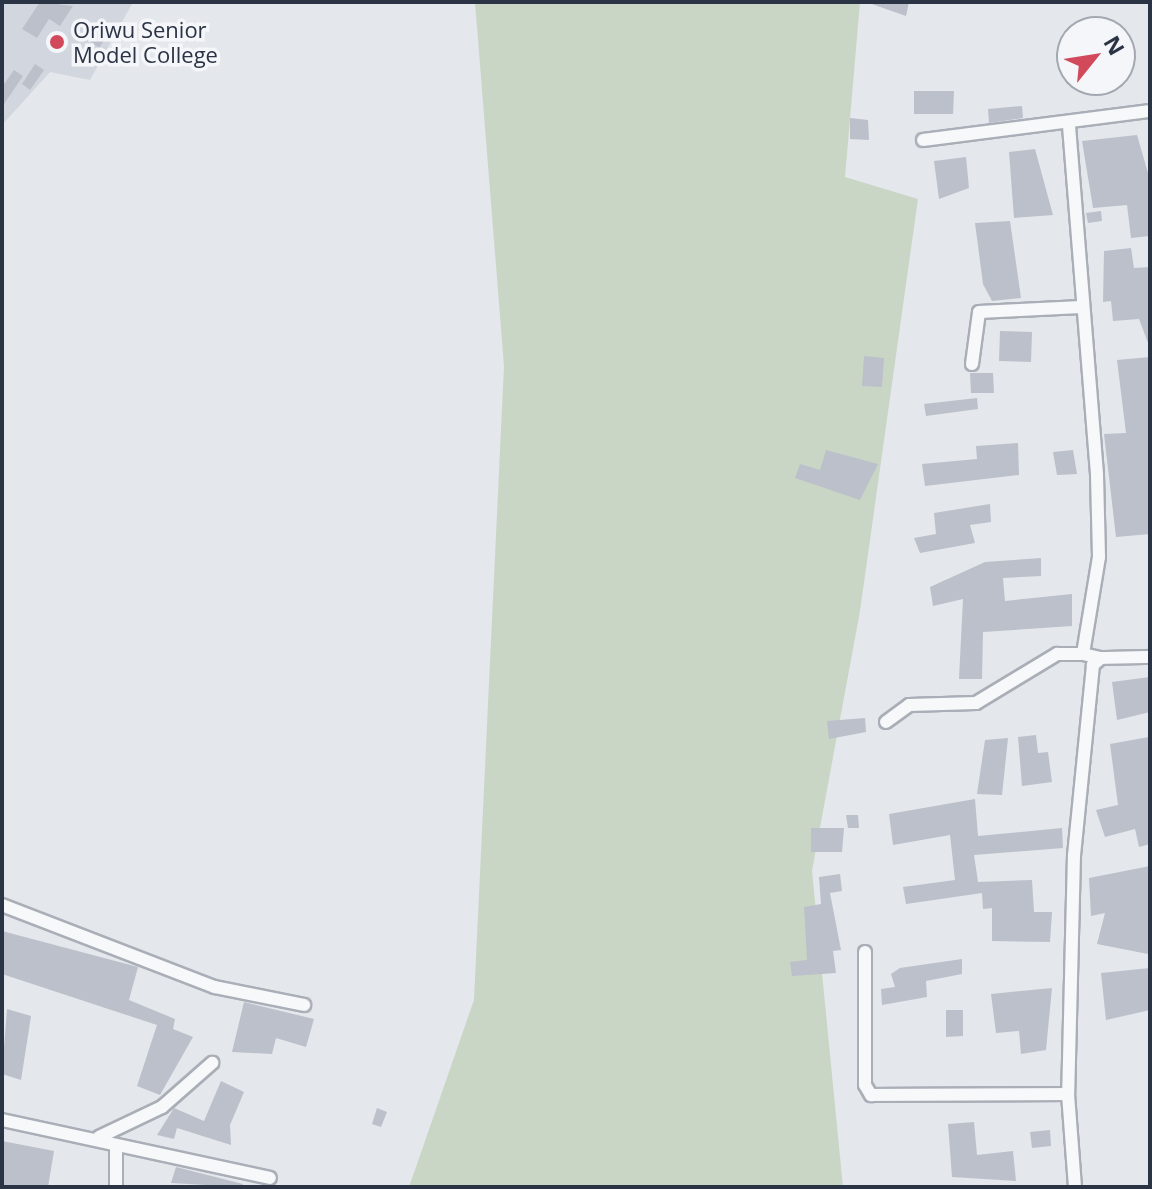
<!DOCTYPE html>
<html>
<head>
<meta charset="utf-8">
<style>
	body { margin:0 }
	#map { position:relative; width:1152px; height:1189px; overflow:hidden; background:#e4e7ec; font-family:"Open Sans",sans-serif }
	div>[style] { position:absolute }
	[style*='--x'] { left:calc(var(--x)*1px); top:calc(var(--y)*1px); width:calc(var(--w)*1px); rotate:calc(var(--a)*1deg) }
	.built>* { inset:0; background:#d2d6de }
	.green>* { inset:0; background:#c9d6c5 }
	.building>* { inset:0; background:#bbc0ca }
	.roads { filter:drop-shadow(2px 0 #a9aeb7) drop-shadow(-2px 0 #a9aeb7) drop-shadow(0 2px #a9aeb7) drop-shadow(0 -2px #a9aeb7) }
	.minor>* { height:12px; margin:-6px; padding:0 6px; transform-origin:6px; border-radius:6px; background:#f7f8fa }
	.dots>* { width:22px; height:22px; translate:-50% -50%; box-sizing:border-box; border:4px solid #f4f6f9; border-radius:50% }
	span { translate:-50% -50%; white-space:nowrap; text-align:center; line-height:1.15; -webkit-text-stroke:7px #f4f6f9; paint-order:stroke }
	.poi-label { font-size:22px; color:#2b3445 }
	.left { translate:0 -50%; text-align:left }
	.frame { position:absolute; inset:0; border:4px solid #2b3445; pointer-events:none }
	.north { position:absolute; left:1056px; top:16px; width:80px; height:80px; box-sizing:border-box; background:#f4f6f9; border:2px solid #a4a8b1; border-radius:50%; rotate:60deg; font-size:22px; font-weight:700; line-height:32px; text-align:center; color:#2b3445 }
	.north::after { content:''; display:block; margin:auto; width:28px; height:36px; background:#d1495b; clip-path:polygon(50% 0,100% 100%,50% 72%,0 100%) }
</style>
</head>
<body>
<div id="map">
	<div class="built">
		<i style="clip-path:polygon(2px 2px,133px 2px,90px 80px,50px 72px,2px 125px)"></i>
	</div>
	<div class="green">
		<i style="clip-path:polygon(475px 2px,860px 2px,845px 177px,918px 199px,860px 611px,812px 871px,843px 1187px,409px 1187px,474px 1000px,504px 366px)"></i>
	</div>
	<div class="building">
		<i style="clip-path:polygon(40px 2px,73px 6px,60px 26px,49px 19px,37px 38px,22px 29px)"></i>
		<i style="clip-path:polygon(866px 2px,909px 2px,906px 16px)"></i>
		<i style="clip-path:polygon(102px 24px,111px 30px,99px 48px,90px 41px)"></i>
		<i style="clip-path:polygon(35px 64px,44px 70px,30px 90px,22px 84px)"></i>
		<i style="clip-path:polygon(14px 70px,23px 76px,2px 107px,2px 87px)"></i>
		<i style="clip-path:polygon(914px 91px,954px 91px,953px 114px,914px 114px)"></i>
		<i style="clip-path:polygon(1022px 106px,1023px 118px,989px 123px,988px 109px)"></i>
		<i style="clip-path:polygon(850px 118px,868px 120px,869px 140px,850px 139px)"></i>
		<i style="clip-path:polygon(1137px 135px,1150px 180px,1150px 236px,1131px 238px,1127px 205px,1093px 208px,1082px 141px)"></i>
		<i style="clip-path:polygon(1035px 149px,1053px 215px,1014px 218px,1009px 152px)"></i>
		<i style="clip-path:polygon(966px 157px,969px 188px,939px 199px,934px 161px)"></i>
		<i style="clip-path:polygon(1101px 211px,1102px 221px,1088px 223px,1086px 213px)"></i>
		<i style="clip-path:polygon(1010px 221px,1021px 298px,992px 301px,983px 284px,975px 223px)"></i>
		<i style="clip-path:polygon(1131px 248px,1134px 268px,1150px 267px,1150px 348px,1139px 319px,1113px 321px,1111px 301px,1103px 302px,1104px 251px)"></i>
		<i style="clip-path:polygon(1000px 331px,1032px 332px,1031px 362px,999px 361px)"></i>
		<i style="clip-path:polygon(864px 356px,884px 358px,882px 387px,862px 386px)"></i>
		<i style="clip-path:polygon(1150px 357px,1150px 534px,1116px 537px,1104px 434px,1126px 433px,1117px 360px)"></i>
		<i style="clip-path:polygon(970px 373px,993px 373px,994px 393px,971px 393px)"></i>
		<i style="clip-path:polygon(977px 398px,978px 409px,926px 416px,924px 404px)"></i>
		<i style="clip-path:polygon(1018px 443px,1019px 475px,925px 486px,922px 464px,977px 459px,976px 446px)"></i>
		<i style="clip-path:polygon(826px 450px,878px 464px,860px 500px,795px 478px,800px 464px,820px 470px)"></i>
		<i style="clip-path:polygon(1073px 450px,1077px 474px,1057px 475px,1053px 452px)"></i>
		<i style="clip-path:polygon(990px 504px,991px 522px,970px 525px,975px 543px,920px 553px,914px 538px,936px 534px,934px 513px)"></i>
		<i style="clip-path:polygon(1041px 558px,1041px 576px,1003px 578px,1005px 601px,1072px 594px,1072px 626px,983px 632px,982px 679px,959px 679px,963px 599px,933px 606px,930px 587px,985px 562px)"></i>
		<i style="clip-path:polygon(1150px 677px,1150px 712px,1117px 720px,1112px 682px)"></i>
		<i style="clip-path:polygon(865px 718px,866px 732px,829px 739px,827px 721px)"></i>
		<i style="clip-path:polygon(1036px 735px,1038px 753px,1048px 752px,1052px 782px,1022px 786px,1018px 737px)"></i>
		<i style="clip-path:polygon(1149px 737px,1150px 844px,1139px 847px,1135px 829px,1105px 837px,1096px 810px,1118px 805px,1110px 744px)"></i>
		<i style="clip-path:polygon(1008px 738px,1002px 795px,977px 794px,985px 740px)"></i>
		<i style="clip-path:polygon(975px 799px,978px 836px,1062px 828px,1063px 848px,974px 855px,978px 882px,1032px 880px,1034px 912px,1052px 912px,1050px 942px,992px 941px,992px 908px,983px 909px,982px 893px,906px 904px,903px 887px,955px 880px,950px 835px,893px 845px,889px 814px)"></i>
		<i style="clip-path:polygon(846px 815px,858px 815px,859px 828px,848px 828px)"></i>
		<i style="clip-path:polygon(811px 828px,844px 828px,842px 852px,811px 852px)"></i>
		<i style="clip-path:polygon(1150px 866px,1148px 954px,1097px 944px,1105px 913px,1091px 916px,1089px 878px)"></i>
		<i style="clip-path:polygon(840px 874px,842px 891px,830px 893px,841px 950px,833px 951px,836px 973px,792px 976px,790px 962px,807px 960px,804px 907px,821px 904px,819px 877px)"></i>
		<i style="clip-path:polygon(2px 931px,138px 967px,129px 1000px,175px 1019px,173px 1029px,193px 1037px,160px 1095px,137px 1086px,157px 1025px,2px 974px)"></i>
		<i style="clip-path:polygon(962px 959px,962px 974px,926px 981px,927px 997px,882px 1005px,881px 989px,895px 987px,891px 974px,900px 968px)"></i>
		<i style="clip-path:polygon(1150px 968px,1150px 1010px,1106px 1020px,1101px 973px)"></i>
		<i style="clip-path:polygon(1052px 988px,1046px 1050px,1021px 1054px,1019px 1031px,996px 1033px,991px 994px)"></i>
		<i style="clip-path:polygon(244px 1002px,314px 1019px,306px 1047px,276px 1038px,272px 1054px,232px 1052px)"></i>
		<i style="clip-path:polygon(7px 1009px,31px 1016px,21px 1080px,2px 1074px)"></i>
		<i style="clip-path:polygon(946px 1010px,963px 1010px,963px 1036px,946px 1037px)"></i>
		<i style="clip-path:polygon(221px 1081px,244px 1092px,230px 1125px,231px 1145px,177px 1128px,174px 1139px,157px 1135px,174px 1108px,204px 1121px)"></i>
		<i style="clip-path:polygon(377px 1108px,387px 1112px,381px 1127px,372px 1124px)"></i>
		<i style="clip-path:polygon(974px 1122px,977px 1155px,1013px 1151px,1016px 1181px,952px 1177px,948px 1124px)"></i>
		<i style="clip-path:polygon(1050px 1130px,1051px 1146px,1032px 1148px,1030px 1132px)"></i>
		<i style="clip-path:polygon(2px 1141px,54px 1151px,48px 1187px,2px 1187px)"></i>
		<i style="clip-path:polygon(176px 1167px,243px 1184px,242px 1187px,171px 1183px)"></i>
	</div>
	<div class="roads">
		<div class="minor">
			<i style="--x:1069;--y:126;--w:350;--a:85.4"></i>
			<i style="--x:1097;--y:475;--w:82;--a:88.6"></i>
			<i style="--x:1099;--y:557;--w:98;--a:99.4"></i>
			<i style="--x:1083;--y:654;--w:18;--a:13"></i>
			<i style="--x:1101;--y:658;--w:11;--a:139"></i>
			<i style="--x:1093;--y:665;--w:191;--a:95.7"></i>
			<i style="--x:1074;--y:855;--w:239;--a:91.4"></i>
			<i style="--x:1068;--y:1094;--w:93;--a:85.7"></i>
			<i style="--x:923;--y:140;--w:229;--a:-7.3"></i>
			<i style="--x:972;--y:364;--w:52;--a:-82.3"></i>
			<i style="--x:979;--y:312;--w:102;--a:-2.8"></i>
			<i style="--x:1101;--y:658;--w:49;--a:-1.2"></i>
			<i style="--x:886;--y:722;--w:29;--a:-36"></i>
			<i style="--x:909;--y:705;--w:67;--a:-1.7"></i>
			<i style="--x:976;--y:703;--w:95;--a:-31.2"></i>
			<i style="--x:1057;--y:654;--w:26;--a:0"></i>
			<i style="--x:2;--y:905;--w:228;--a:21.1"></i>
			<i style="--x:215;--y:987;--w:91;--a:11.4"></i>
			<i style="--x:865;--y:952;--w:133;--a:90"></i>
			<i style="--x:865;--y:1085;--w:12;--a:59"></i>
			<i style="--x:871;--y:1095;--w:197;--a:-0.3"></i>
			<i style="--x:2;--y:1120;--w:274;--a:12.2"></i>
			<i style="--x:99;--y:1137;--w:70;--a:-25.5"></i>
			<i style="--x:162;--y:1107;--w:67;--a:-41.3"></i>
			<i style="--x:116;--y:1148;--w:39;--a:90"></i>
		</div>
	</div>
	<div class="dots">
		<i style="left:57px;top:42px;background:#d1495b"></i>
	</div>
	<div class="poi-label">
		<span class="left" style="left:73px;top:42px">Oriwu Senior<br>Model College</span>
	</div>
	<div class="frame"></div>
	<div class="north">N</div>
</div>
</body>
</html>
